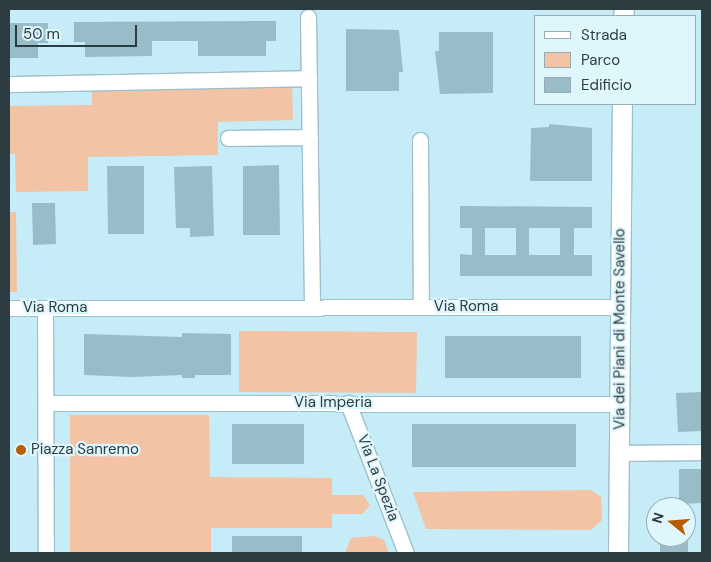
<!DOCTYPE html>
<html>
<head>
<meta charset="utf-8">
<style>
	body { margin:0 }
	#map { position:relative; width:711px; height:562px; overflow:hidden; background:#c6ecf7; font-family:"DM Sans",sans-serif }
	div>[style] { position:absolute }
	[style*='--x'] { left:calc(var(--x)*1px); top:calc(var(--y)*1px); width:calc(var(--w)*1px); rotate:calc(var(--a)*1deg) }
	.green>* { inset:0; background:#f2c3a5 }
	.building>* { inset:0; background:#99bdc8 }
	.roads { filter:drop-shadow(1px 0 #9cc0cb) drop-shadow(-1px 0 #9cc0cb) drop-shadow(0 1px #9cc0cb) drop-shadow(0 -1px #9cc0cb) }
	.minor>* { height:15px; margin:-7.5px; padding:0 7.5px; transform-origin:7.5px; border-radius:7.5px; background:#fff }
	.tertiary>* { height:19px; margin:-9.5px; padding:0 9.5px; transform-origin:9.5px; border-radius:9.5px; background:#fff }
	.dots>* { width:14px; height:14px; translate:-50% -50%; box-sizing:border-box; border:2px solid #e0f6fd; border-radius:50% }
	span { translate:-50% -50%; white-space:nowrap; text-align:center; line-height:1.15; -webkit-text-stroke:4.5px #e0f6fd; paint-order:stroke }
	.street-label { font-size:15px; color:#2d3c41 }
	.poi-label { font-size:15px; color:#2d3c41 }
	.left { translate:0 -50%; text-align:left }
	.frame { position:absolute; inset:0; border:10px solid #2d3c41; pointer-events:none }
	.legend { position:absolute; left:534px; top:15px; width:162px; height:90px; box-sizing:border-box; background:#e0f6fd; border:1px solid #98acb2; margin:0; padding:6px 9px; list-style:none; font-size:15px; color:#2d3c41 }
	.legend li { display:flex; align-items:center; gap:10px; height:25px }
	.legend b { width:25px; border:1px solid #98acb2 }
	.north { position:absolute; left:646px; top:497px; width:50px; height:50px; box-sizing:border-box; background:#e0f6fd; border:1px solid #98acb2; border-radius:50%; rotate:287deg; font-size:14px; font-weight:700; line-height:20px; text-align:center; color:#2d3c41 }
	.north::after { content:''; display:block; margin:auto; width:18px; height:22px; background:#b85c02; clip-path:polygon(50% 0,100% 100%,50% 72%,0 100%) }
	.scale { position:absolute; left:15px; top:25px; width:122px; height:22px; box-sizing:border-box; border:2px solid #2d3c41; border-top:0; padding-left:6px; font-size:15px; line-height:18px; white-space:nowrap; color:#2d3c41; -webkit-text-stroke:4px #e0f6fd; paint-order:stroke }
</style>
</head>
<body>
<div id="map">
	<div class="green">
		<i style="clip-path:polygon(292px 86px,293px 120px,218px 122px,218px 155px,88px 157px,88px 191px,16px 192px,15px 154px,9px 154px,9px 106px,92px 105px,92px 89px)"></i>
		<i style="clip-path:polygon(9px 212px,16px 212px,17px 292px,9px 292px)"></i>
		<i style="clip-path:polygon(239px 331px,417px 332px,416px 393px,239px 392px)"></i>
		<i style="clip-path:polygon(70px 415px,209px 415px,210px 477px,332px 478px,332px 495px,363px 495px,370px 505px,362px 514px,332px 514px,332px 528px,211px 528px,211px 553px,70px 553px)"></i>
		<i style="clip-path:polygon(591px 490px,601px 497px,602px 520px,591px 530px,426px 529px,413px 492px)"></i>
		<i style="clip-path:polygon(374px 536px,384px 540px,389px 553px,345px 553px,351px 538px)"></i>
	</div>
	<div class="building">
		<i style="clip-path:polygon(276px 21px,276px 41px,266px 41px,266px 56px,198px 56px,198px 41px,152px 41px,152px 56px,85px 57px,85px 42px,74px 42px,74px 22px)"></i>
		<i style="clip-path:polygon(9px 23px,48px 23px,48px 43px,38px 43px,38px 58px,9px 58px)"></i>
		<i style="clip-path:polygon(346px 29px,399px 30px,403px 72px,399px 72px,399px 91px,346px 91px)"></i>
		<i style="clip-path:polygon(439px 32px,493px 32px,493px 93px,440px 94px,435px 51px,439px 51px)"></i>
		<i style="clip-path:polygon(549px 124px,592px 128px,592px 181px,530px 181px,531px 128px,549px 127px)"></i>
		<i style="clip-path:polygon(279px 165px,280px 235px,243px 235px,243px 166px)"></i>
		<i style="clip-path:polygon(107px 166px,144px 166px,144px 234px,108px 234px)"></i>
		<i style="clip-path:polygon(212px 166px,214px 236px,190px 237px,190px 228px,176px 228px,174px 167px)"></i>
		<i style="clip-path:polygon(32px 203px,55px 203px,56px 244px,33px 245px)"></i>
		<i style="clip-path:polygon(evenodd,460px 206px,592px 207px,592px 228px,574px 228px,574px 255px,592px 255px,592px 276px,460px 276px,460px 254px,472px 255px,472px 228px,460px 228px,460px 206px,485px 228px,516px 228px,516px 255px,485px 255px,485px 228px,460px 206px,529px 228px,560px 228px,560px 255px,529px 255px,529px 228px)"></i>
		<i style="clip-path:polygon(182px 333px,231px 334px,231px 375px,195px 375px,195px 378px,182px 378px,182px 375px,132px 377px,84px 375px,84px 334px,182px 337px)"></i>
		<i style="clip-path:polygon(445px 336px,581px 336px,581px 378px,445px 378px)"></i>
		<i style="clip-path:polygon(702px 392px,702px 431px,678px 432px,676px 393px)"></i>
		<i style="clip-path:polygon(232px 424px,304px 424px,304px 464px,232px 464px)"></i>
		<i style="clip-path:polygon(412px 424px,576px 424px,576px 467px,412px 467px)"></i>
		<i style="clip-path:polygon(679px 469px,702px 469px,702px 503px,679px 504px)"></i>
		<i style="clip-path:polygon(232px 536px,302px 536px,302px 553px,232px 553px)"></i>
		<i style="clip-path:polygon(688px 539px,688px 553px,660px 553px,660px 540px)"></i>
	</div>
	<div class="roads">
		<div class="minor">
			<i style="--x:308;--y:17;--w:289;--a:89.2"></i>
			<i style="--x:9;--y:84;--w:300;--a:-1.1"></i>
			<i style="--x:228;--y:138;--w:82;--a:-0.7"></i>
			<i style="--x:420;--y:140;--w:167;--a:89.7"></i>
			<i style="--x:9;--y:308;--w:611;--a:-0.09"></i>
			<i style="--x:45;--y:309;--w:244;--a:89.8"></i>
			<i style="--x:47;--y:403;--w:572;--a:0.1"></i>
			<i style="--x:348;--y:403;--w:161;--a:68.9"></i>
			<i style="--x:620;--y:453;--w:82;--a:-0.7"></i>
		</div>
		<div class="tertiary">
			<i style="--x:623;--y:16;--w:7;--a:-82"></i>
			<i style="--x:618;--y:553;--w:449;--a:-89.5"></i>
		</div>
	</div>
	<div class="dots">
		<i style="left:21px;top:450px;background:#b85c02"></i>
	</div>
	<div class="street-label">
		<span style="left:466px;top:307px">Via Roma</span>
		<span style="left:55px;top:308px">Via Roma</span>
		<span style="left:620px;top:329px;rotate:-90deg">Via dei Piani di Monte Savello</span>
		<span style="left:333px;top:403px">Via Imperia</span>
		<span style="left:378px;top:478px;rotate:69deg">Via La Spezia</span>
	</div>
	<div class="poi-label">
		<span class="left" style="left:31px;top:450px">Piazza Sanremo</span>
	</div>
	<div class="frame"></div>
	<ul class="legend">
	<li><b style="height:6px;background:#fff"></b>Strada</li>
	<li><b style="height:14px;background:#f2c3a5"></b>Parco</li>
	<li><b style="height:14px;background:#99bdc8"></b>Edificio</li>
	</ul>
	<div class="north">N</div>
	<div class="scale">50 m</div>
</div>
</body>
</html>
